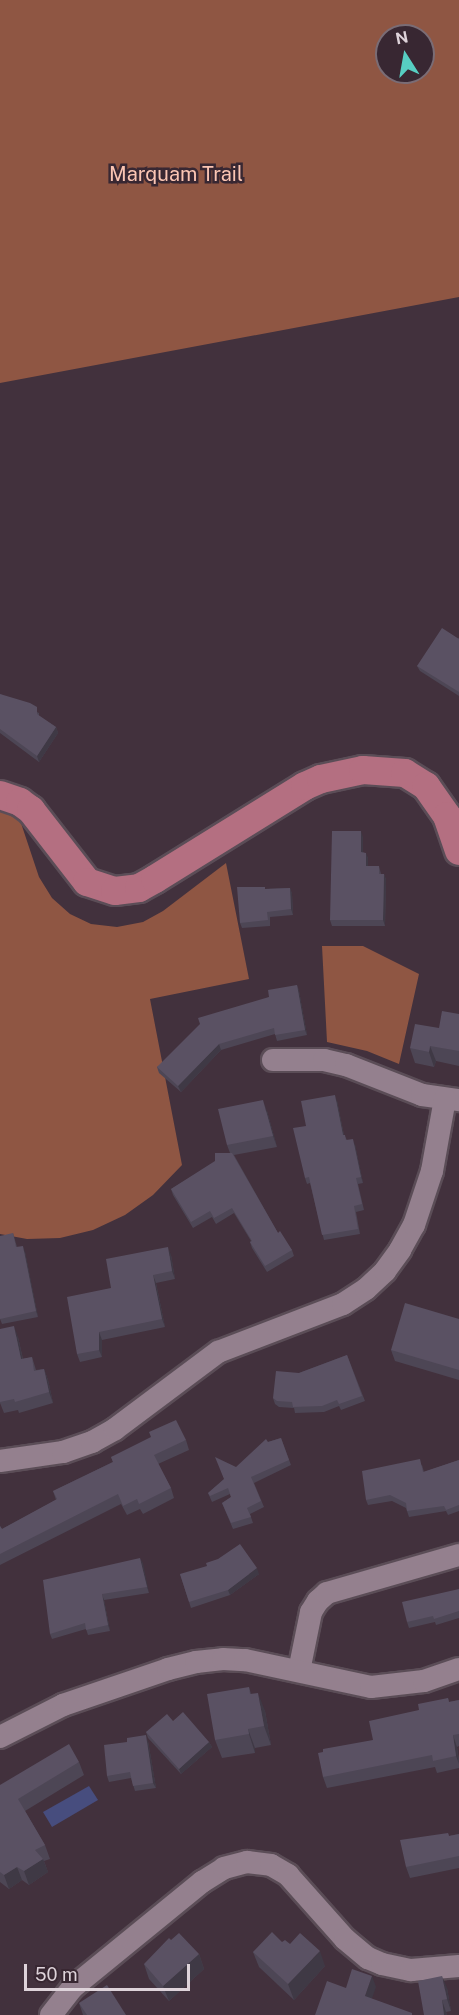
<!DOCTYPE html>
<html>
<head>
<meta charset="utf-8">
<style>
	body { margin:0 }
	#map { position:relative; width:459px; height:2015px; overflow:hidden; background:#42313d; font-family:"Public Sans",sans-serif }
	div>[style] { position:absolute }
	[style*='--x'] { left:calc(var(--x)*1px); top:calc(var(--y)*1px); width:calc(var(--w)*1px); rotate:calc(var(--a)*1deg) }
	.forest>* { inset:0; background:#8f5643 }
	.water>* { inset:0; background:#474d7e }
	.roads { filter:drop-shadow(2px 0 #5b4d57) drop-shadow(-2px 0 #5b4d57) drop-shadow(0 2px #5b4d57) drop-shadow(0 -2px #5b4d57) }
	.minor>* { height:22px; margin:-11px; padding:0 11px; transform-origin:11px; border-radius:11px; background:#94808e }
	.major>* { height:28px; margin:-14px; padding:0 14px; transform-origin:14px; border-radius:14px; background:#b46f81 }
	.wall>* { inset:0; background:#4d4655 }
	.shaded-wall>* { inset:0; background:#3f3945 }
	.building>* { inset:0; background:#5a5163 }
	span { translate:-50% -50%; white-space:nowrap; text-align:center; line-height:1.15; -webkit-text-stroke:5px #382732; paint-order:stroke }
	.park-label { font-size:20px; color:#fbc5b3 }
	.north { position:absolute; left:375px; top:24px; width:60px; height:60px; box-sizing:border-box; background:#382732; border:2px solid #7a6c75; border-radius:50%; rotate:349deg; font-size:16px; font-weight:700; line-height:24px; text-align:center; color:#ded3da }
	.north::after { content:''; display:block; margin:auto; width:21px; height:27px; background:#57cec2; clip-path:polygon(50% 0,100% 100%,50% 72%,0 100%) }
	.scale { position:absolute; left:24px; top:1964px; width:166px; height:27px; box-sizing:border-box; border:3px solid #ded3da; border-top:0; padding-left:8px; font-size:18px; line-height:21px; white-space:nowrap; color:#ded3da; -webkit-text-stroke:4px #382732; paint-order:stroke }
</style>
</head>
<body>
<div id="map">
	<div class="forest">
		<i style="clip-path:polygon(evenodd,0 0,459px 0,459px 297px,0 383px,0 0,387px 36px,423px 36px,423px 72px,387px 72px,387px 36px)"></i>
		<i style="clip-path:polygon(0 808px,12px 814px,21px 823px,39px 877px,52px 898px,70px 914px,91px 924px,117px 927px,143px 922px,163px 911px,226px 863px,249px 979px,150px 999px,182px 1165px,153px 1195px,125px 1215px,93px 1230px,60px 1238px,27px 1239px,0 1234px)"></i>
		<i style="clip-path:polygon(322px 946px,363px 946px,419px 974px,399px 1064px,367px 1051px,327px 1042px)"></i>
	</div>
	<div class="water">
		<i style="clip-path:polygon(89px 1786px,98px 1800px,52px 1827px,43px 1812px)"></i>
	</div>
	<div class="roads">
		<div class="minor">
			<i style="--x:273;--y:1060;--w:51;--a:0"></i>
			<i style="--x:324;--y:1060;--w:23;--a:13"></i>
			<i style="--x:346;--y:1065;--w:82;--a:21.5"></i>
			<i style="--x:422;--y:1095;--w:37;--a:8"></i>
			<i style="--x:0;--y:1461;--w:64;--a:-8.1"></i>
			<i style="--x:63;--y:1452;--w:31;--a:-19"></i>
			<i style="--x:92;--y:1442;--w:26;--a:-29"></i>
			<i style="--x:115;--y:1429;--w:129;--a:-36.8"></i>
			<i style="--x:218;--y:1352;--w:134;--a:-21"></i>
			<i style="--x:343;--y:1304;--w:27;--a:-33"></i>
			<i style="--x:366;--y:1289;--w:26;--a:-43"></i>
			<i style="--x:385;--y:1271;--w:26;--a:-54"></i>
			<i style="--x:400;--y:1250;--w:29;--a:-61"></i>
			<i style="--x:414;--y:1225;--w:57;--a:-71.6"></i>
			<i style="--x:432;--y:1171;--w:73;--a:-79.8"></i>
			<i style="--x:299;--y:1671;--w:60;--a:-78.5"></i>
			<i style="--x:311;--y:1612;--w:13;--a:-58"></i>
			<i style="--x:318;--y:1601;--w:12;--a:-42"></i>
			<i style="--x:327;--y:1593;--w:137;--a:-16.1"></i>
			<i style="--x:0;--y:1737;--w:71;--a:-26.9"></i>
			<i style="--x:63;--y:1705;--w:111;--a:-18.9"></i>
			<i style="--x:168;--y:1669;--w:29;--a:-14"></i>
			<i style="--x:196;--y:1662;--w:27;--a:-6"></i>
			<i style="--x:223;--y:1659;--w:22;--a:3"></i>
			<i style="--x:245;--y:1660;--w:129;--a:12.1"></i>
			<i style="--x:371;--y:1687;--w:53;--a:-6.5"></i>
			<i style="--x:424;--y:1681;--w:37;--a:-19"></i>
			<i style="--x:51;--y:2015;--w:34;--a:-52"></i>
			<i style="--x:72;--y:1988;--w:168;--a:-39.2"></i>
			<i style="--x:202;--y:1882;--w:26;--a:-32"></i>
			<i style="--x:224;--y:1868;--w:24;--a:-15"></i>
			<i style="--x:247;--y:1862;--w:24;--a:7"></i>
			<i style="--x:271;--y:1865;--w:20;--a:30"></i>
			<i style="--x:288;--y:1875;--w:86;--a:48.3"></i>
			<i style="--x:345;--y:1939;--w:30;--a:40"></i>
			<i style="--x:368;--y:1958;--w:15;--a:23"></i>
			<i style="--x:382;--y:1964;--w:30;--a:12"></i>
			<i style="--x:411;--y:1970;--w:48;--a:-4.8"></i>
		</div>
		<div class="major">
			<i style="--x:0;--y:795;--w:21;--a:19"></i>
			<i style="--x:20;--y:802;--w:14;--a:36"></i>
			<i style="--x:31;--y:810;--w:91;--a:52.1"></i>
			<i style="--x:87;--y:882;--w:29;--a:18"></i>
			<i style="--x:115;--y:891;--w:24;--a:-7"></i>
			<i style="--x:139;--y:888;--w:18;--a:-29"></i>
			<i style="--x:155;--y:879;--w:176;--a:-31.8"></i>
			<i style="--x:305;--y:786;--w:17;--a:-24"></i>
			<i style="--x:321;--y:779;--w:43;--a:-12.1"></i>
			<i style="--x:363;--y:770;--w:42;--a:4.1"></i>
			<i style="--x:405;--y:773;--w:25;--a:32"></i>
			<i style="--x:426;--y:786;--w:37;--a:55"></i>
			<i style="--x:447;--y:816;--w:37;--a:71"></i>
		</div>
	</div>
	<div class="wall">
		<i style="clip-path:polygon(459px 638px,459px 696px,420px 671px,417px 666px)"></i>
		<i style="clip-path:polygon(0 694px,39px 713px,39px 716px,56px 727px,58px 733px,39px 762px,0 733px)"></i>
		<i style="clip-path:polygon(363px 837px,363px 852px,368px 858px,368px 866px,379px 866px,381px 874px,384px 874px,386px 880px,385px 926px,332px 926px,330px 920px)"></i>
		<i style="clip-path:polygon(290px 888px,292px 894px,293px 915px,270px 917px,270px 926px,242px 928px,240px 923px,265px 889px)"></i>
		<i style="clip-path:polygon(297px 985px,299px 991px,307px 1035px,277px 1041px,275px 1034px,221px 1050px,181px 1092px,159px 1073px,157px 1067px,269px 997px)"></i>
		<i style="clip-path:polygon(459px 1014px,459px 1066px,436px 1061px,434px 1067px,415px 1063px,410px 1048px)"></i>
		<i style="clip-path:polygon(337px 1101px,344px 1135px,347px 1140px,355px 1145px,363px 1183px,358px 1184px,364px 1210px,356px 1212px,360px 1234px,324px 1240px,310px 1183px,307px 1184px,305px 1178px,306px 1126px)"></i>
		<i style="clip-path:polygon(267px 1111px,277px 1147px,234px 1155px,278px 1233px,292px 1250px,294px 1256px,267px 1272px,252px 1248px,250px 1242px,251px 1241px,234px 1213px,216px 1224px,212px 1217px,193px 1228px,173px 1195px,171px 1189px,230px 1153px,227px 1145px)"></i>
		<i style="clip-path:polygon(13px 1233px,17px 1247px,25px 1252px,38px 1317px,2px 1324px,0 1319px)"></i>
		<i style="clip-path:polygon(171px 1255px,175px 1279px,156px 1283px,165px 1327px,102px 1340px,102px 1357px,80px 1362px,77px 1354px,111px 1288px)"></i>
		<i style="clip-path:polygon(459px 1319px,459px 1380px,395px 1361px,391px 1350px)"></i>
		<i style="clip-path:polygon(0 1329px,18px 1337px,23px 1359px,32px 1357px,36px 1370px,44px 1369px,48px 1380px,53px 1403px,19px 1413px,18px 1410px,4px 1413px,0 1403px)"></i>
		<i style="clip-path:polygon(347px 1355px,365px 1401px,341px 1410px,339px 1406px,324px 1412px,295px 1413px,294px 1408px,279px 1407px,275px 1404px,273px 1398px,299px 1373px)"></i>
		<i style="clip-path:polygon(281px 1438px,291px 1465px,254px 1483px,264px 1507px,250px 1514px,253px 1523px,233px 1529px,222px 1503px,231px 1497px,230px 1494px,212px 1502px,208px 1493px,268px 1442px)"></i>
		<i style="clip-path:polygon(186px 1440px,189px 1450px,158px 1464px,171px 1488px,174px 1498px,143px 1514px,140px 1509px,127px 1515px,121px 1504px,0 1565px,0 1526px,2px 1529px,56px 1500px,53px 1491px,113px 1462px,111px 1457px)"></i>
		<i style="clip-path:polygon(459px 1460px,459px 1511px,448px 1515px,446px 1511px,409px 1517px,406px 1508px,392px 1501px,368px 1505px,366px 1500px,422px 1465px,424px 1472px)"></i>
		<i style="clip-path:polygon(140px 1558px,149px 1593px,104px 1600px,110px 1631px,88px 1635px,86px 1629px,52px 1639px,50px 1634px)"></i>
		<i style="clip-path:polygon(180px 1574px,259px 1574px,230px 1595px,191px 1608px)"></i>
		<i style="clip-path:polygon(459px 1589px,459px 1618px,436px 1625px,435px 1622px,409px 1628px,407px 1622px)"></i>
		<i style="clip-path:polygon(249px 1687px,251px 1694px,265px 1711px,271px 1745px,255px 1748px,255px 1753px,222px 1758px,215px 1740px)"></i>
		<i style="clip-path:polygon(448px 1698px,449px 1702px,459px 1700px,459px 1746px,457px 1747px,459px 1760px,459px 1768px,437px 1773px,435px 1767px,327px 1788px,323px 1777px,373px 1740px,419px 1710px)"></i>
		<i style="clip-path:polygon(173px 1721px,209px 1742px,212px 1747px,181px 1774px,148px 1738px,146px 1732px)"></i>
		<i style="clip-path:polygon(148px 1741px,156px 1788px,135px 1791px,131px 1778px,109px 1782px,107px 1776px)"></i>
		<i style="clip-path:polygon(79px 1762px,84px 1775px,25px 1811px,45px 1845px,50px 1859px,44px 1861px,48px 1872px,29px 1885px,22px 1880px,9px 1889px,0 1882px,0 1785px)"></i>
		<i style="clip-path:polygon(448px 1833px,449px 1836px,459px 1834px,459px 1868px,410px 1878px,406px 1867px)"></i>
		<i style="clip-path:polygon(282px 1942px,290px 1944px,325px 1966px,294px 2000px,259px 1967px,253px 1952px)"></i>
		<i style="clip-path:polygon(199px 1954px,204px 1969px,169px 2001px,149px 1979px,144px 1964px)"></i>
		<i style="clip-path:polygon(447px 1988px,451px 2011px,446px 2012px,447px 2015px,424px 2015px)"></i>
		<i style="clip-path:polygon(79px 2003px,126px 2015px,83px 2015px)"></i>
	</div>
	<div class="shaded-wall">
		<i style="clip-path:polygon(56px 727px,58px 733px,39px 762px,37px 756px)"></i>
		<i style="clip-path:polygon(361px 831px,363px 837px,363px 858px,361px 852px)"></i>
		<i style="clip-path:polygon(366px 853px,368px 858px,368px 872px,366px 866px)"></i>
		<i style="clip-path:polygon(384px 874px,386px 880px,385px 926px,383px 920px)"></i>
		<i style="clip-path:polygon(290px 888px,292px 894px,293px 915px,291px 909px)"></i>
		<i style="clip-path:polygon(297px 985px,299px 991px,307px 1035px,305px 1030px)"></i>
		<i style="clip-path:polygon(219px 1044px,221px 1050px,181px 1092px,178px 1086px)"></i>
		<i style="clip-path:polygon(430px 1046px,436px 1061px,434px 1067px,429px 1052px)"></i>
		<i style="clip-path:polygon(335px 1095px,337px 1101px,345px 1141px,343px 1135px)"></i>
		<i style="clip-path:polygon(263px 1100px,267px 1111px,277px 1147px,273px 1136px)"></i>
		<i style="clip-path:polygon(353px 1139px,355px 1145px,363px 1183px,361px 1177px)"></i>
		<i style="clip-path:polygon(23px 1246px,25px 1252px,38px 1317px,36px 1311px)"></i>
		<i style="clip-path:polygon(168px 1247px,171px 1255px,175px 1279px,172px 1271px)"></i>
		<i style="clip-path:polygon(153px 1275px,156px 1283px,165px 1327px,162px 1319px)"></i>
		<i style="clip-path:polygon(14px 1326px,18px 1337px,25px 1370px,21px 1359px)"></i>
		<i style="clip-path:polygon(99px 1332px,102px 1340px,102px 1357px,99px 1350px)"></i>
		<i style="clip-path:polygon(44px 1369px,48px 1380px,53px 1403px,49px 1392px)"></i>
		<i style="clip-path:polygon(140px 1558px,143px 1563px,149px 1593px,147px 1587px)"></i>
		<i style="clip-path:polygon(257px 1568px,259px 1574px,230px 1595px,228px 1590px)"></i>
		<i style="clip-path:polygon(102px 1594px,104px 1600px,110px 1631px,108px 1625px)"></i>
		<i style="clip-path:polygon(258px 1693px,265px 1711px,271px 1745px,264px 1726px)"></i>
		<i style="clip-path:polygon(248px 1729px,255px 1748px,255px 1753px,249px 1734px)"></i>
		<i style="clip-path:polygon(146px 1735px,148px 1741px,156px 1788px,153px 1783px)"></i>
		<i style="clip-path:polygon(453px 1735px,457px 1747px,459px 1764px,456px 1756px)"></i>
		<i style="clip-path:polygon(209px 1742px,212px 1747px,181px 1774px,179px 1769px)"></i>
		<i style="clip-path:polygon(43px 1859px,48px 1872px,29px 1885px,24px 1871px)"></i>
		<i style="clip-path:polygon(17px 1867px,22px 1880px,9px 1889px,4px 1875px)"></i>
		<i style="clip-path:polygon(320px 1951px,325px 1966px,294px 2000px,288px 1984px)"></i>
		<i style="clip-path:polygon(199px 1954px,204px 1969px,169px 2001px,163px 1986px)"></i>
		<i style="clip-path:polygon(372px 1976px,376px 1987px,369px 2007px,365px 1996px)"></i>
		<i style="clip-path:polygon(442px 1976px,447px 1988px,451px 2011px,447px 1999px)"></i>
		<i style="clip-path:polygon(442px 2000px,447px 2015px,444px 2015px)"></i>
	</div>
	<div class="building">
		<i style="clip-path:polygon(442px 628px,459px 639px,459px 638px,459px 692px,417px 666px)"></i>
		<i style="clip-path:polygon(0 694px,30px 703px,37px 707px,37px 714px,56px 727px,37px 756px,0 729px)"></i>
		<i style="clip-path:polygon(332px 831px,361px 831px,361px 852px,366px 853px,366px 866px,379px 866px,379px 874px,384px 874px,383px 920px,330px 920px)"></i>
		<i style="clip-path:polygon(237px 887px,265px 887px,265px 889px,290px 888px,291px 909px,267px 912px,268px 920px,240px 923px)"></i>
		<i style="clip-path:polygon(297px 985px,305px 1030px,275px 1035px,274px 1028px,219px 1044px,178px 1086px,157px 1067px,200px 1024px,198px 1018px,269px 997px,268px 990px)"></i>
		<i style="clip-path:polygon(442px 1011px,459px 1014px,459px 1051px,430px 1046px,429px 1052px,410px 1048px,415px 1024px,439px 1028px)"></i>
		<i style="clip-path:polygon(335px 1095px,343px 1135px,345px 1135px,346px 1140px,353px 1139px,361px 1177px,356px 1178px,362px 1204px,354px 1206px,358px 1229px,322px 1235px,309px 1177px,305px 1178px,293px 1128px,306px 1126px,301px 1101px)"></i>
		<i style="clip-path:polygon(263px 1100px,273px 1136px,227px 1145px,218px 1109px)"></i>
		<i style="clip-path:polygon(215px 1153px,232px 1153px,278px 1233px,280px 1231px,292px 1250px,265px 1266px,250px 1242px,252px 1241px,232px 1208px,214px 1218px,210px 1211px,191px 1222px,171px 1189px,215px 1161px)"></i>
		<i style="clip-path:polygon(13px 1233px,16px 1247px,23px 1246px,36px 1311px,0 1319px,0 1236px)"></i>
		<i style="clip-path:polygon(168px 1247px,172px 1271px,153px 1275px,162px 1319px,99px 1332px,99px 1350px,77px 1354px,67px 1297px,111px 1288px,106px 1259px)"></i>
		<i style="clip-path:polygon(405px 1303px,459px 1319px,459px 1370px,391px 1350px)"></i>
		<i style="clip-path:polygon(14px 1326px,21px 1359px,32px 1357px,34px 1371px,44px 1369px,49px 1392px,15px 1402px,14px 1399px,0 1402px,0 1329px)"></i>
		<i style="clip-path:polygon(347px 1355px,362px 1396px,339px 1404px,337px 1400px,322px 1406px,293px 1407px,292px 1402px,277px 1401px,273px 1398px,276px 1371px,299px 1373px)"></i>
		<i style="clip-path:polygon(176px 1420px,186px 1440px,154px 1455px,171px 1488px,139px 1504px,137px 1499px,123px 1506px,118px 1494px,0 1554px,0 1526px,2px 1529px,57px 1499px,53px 1491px,113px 1462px,111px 1457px,151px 1437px,149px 1432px)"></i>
		<i style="clip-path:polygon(281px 1438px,289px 1460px,251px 1477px,261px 1501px,247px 1508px,251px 1517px,231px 1523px,222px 1503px,231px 1497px,228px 1488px,210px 1496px,208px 1493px,224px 1479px,215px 1457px,236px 1467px,266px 1439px,268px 1442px)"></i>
		<i style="clip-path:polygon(420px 1459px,423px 1472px,459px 1460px,459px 1505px,446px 1510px,444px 1506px,407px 1511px,406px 1503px,390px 1495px,366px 1500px,362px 1471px)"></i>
		<i style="clip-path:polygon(240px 1544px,257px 1568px,228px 1590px,189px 1602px,180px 1574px,207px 1566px,206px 1563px,218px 1559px)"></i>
		<i style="clip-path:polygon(140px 1558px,147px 1587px,102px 1594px,108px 1625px,86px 1630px,85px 1623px,50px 1634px,43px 1580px)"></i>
		<i style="clip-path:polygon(459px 1589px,459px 1611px,434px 1619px,433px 1616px,407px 1622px,402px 1602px)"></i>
		<i style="clip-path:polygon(249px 1687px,250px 1694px,258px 1693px,264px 1726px,248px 1729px,249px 1734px,215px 1740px,207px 1694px)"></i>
		<i style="clip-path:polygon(448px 1698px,449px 1702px,459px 1700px,459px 1734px,453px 1735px,456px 1756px,433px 1761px,432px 1755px,323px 1777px,318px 1753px,323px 1752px,323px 1749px,373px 1740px,369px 1721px,419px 1710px,418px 1704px)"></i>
		<i style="clip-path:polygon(183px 1712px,209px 1742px,179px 1769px,146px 1732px,167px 1714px,173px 1721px)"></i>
		<i style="clip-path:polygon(146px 1735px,153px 1783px,133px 1786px,130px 1772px,107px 1776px,104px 1745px,127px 1742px,127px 1738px)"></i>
		<i style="clip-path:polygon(69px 1744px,79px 1762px,18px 1799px,45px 1845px,35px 1850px,43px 1859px,24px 1871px,17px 1867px,4px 1875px,0 1872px,0 1785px)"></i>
		<i style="clip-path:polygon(448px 1833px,449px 1836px,459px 1834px,459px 1856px,406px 1867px,400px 1840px)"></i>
		<i style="clip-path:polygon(272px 1932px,282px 1942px,285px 1940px,290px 1944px,300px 1933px,320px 1951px,288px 1984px,253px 1952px)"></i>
		<i style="clip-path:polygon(179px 1933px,199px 1954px,163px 1986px,144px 1964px,169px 1938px,171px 1940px)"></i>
		<i style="clip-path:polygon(352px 1969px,372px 1976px,365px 1996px,412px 2013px,412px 2015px,315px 2015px,327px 1981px,346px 1988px)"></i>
		<i style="clip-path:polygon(442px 1976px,447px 1999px,442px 2000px,444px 2015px,424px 2015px,418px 1981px)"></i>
		<i style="clip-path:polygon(107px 1985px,126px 2015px,87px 2015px,79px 2003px)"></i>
	</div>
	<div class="park-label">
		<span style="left:176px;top:174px">Marquam Trail</span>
	</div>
	<div class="north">N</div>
	<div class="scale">50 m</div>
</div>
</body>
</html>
